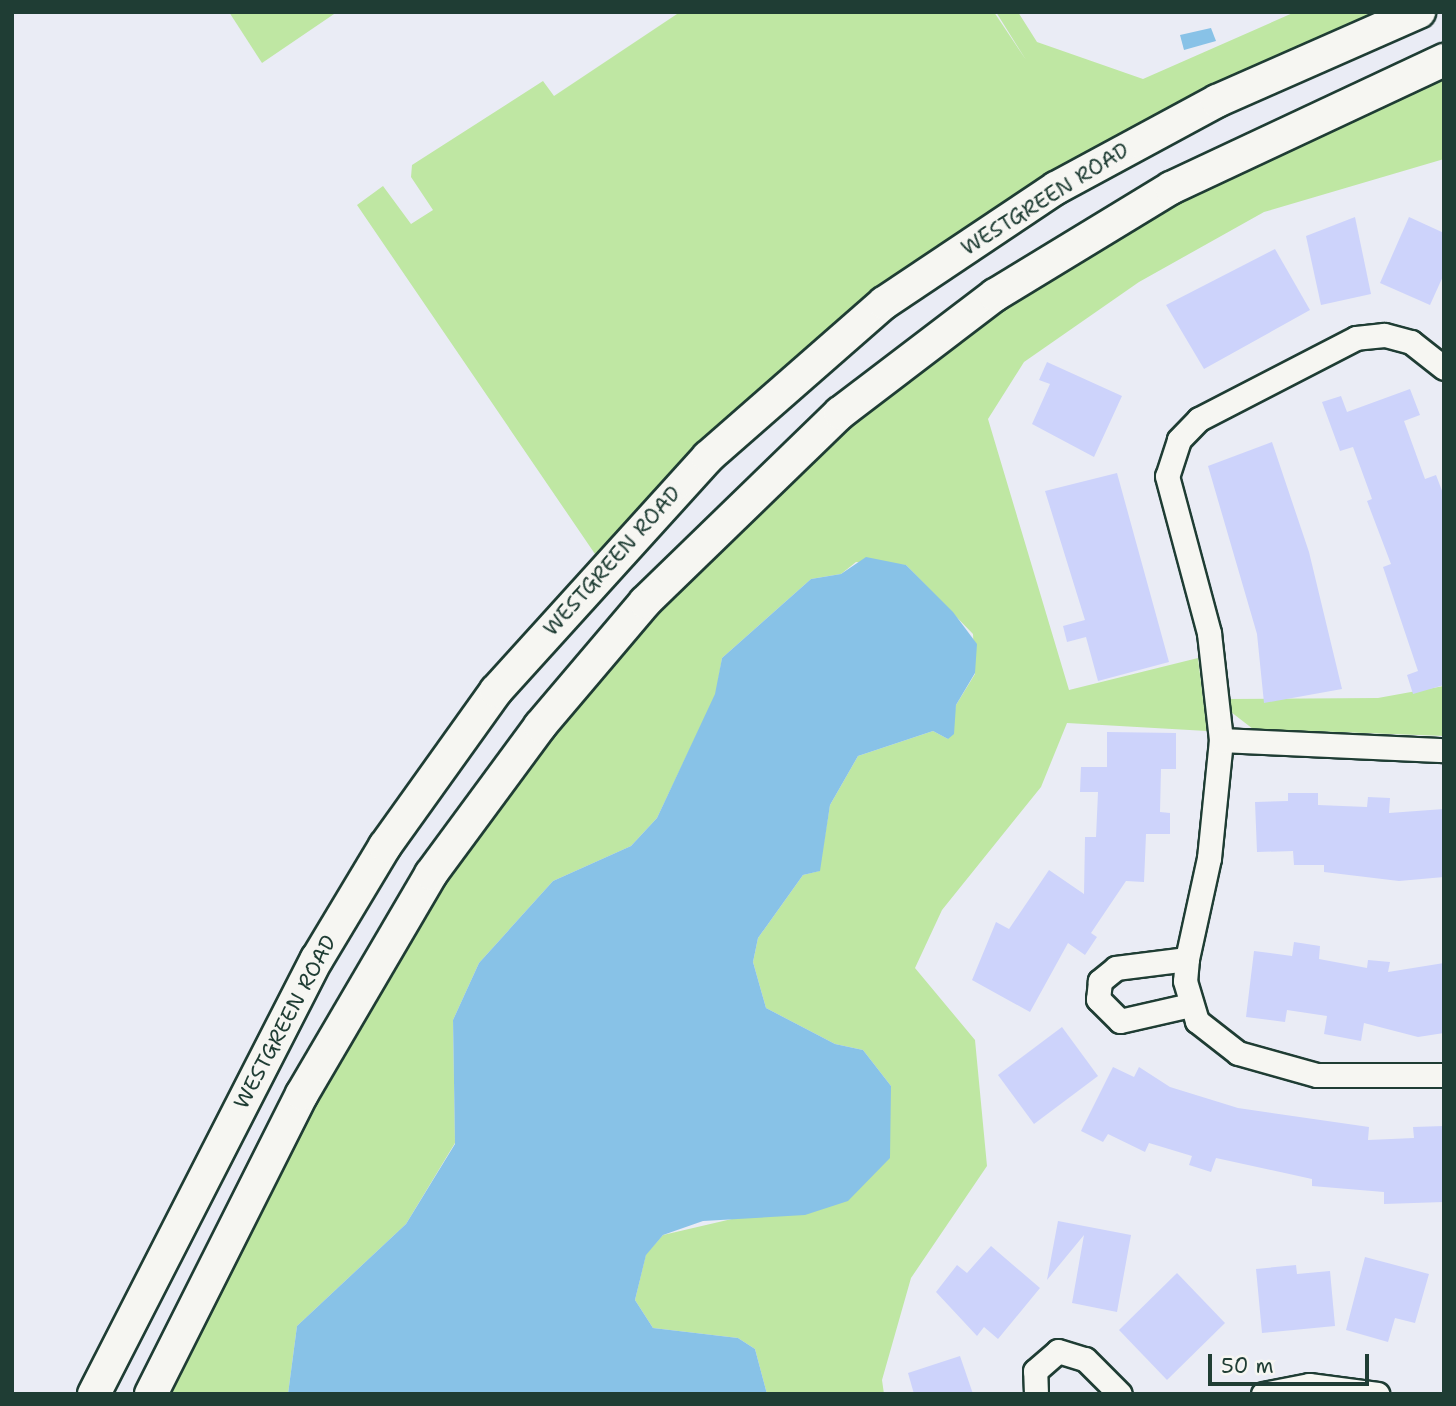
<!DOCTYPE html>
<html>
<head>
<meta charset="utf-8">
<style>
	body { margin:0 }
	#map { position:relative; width:1456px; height:1406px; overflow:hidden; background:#eaecf5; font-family:"Shantell Sans",sans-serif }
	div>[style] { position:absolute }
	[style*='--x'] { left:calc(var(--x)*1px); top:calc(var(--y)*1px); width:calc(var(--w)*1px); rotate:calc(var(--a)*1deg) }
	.green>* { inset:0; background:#bfe7a3 }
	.water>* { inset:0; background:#88c2e7 }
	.building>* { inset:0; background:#cdd3fb }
	.roads { filter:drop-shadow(2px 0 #1f3d34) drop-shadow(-2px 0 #1f3d34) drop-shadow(0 2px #1f3d34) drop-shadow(0 -2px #1f3d34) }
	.street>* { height:23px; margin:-11.5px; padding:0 11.5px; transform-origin:11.5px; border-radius:11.5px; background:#f6f6f2 }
	.secondary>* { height:32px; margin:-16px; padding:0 16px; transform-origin:16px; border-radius:16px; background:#f6f6f2 }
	span { translate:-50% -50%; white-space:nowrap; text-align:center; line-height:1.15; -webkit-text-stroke:7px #f6f6f2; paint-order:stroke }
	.street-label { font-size:21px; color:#1f3d34 }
	.frame { position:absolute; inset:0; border:14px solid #1f3d34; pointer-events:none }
	.scale { position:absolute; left:1208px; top:1354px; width:161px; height:32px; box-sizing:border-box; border:4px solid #1f3d34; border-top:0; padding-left:9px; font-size:21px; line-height:24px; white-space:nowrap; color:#1f3d34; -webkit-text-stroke:5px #f6f6f2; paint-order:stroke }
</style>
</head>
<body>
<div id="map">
	<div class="green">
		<i style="clip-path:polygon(229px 12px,337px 12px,262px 63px)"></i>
		<i style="clip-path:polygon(680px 12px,994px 12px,1026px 60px,996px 12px,1018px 12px,1037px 42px,1143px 79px,1295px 12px,1387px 12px,888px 284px,702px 444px,595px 554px,357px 205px,383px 186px,411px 224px,433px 210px,411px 177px,412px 165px,543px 81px,554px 96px)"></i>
		<i style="clip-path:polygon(1444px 75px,1444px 159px,1264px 212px,1139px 282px,1024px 362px,988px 419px,1069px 690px,1198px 658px,1207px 731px,1067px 723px,1041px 787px,942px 910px,915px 968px,975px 1040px,987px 1166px,911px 1278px,882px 1380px,884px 1394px,767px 1394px,755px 1349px,738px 1338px,653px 1328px,635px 1300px,646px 1254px,663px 1235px,749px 1215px,891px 1086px,863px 1050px,835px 1044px,766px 1008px,753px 962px,758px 938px,803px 875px,819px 871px,830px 805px,858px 756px,933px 731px,948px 739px,956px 705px,975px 674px,973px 634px,906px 565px,856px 562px,841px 574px,811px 579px,722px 658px,716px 694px,657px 818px,631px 846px,553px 881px,479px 963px,453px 1020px,455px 1143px,406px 1224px,297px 1326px,288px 1394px,163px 1394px,347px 1037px,496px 798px,654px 608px,861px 413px,1058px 270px,1183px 196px)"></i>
		<i style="clip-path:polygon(1444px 686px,1444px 736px,1253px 729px,1231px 712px,1229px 699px,1378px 698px)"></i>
	</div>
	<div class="water">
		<i style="clip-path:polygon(1211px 28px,1216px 41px,1184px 50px,1180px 35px)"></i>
		<i style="clip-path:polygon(866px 557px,906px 565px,953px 612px,977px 644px,975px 673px,956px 705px,954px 734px,948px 739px,933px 731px,858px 756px,830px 805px,820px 871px,803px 875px,758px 938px,753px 962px,766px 1008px,835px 1044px,863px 1050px,891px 1086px,890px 1158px,848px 1201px,805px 1215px,703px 1221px,663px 1235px,646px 1255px,635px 1300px,653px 1328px,738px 1338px,755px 1349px,767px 1394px,288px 1394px,297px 1326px,406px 1224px,455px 1144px,453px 1020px,479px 963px,553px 881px,631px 846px,657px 818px,715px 694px,722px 658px,811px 579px,841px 574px)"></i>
	</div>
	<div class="building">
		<i style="clip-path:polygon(1355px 217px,1371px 294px,1321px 305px,1306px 236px)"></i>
		<i style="clip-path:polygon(1409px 217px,1444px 233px,1444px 274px,1430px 305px,1380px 283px)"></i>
		<i style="clip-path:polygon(1275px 249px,1310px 310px,1204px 369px,1166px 305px)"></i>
		<i style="clip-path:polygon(1047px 362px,1122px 396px,1094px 457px,1032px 424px,1050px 384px,1039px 380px)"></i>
		<i style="clip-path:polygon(1410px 389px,1420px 415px,1404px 421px,1425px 479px,1436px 475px,1444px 496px,1444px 685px,1413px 694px,1407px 675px,1418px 671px,1383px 567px,1391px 564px,1367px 501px,1372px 499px,1353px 447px,1340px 451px,1322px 402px,1341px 396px,1347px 412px)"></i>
		<i style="clip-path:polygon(1272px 442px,1309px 552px,1342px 689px,1264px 703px,1257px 634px,1208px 466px)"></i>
		<i style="clip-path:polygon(1117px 473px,1169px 662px,1098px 681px,1086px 637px,1067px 642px,1063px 626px,1085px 620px,1045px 491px)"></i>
		<i style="clip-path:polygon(1107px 732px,1176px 733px,1176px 769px,1161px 769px,1160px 812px,1170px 813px,1170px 834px,1146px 834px,1144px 882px,1126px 881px,1091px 933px,1097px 937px,1085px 955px,1068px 943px,1030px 1012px,972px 980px,996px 922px,1009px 929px,1049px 870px,1084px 894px,1085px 837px,1096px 837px,1098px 792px,1080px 792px,1081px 767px,1107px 767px)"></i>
		<i style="clip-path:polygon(1288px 793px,1318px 793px,1318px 805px,1367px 807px,1368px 797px,1390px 798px,1389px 813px,1444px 809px,1444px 877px,1399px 881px,1324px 872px,1324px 865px,1294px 865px,1293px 851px,1257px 852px,1255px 802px,1288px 801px)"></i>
		<i style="clip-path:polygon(1294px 942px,1320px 946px,1319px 959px,1367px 968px,1368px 960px,1390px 962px,1388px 972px,1444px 963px,1444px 1033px,1418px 1037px,1364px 1023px,1361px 1041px,1324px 1034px,1327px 1016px,1287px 1010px,1285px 1022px,1246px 1017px,1254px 951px,1292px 956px)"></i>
		<i style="clip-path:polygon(1062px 1027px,1098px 1076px,1034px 1124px,998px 1075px)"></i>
		<i style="clip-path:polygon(1113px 1067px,1134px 1077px,1139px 1067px,1170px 1087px,1238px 1108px,1369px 1127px,1368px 1140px,1414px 1138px,1413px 1127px,1444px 1126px,1444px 1202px,1384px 1204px,1384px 1192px,1312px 1186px,1312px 1179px,1216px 1158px,1211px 1172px,1189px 1165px,1192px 1156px,1149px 1143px,1145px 1152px,1108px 1134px,1103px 1142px,1081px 1131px)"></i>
		<i style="clip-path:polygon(1058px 1221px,1131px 1235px,1117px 1312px,1072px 1303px,1084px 1235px,1047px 1280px)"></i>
		<i style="clip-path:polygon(991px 1246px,1040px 1288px,998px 1339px,984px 1327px,977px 1336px,936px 1292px,957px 1265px,967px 1273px)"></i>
		<i style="clip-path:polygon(1365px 1257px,1429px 1274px,1415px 1323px,1395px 1318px,1388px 1342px,1346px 1330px)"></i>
		<i style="clip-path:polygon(1296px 1265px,1297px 1274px,1330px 1271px,1335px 1326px,1262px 1333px,1256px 1269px)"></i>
		<i style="clip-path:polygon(1177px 1273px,1225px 1323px,1167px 1380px,1119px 1330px)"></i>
		<i style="clip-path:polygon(960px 1356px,973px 1394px,914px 1394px,908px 1373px)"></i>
	</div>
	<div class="roads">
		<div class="street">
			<i style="--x:1444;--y:368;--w:42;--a:-141.8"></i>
			<i style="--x:1411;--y:342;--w:28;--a:-165"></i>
			<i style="--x:1384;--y:335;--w:28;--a:174"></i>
			<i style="--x:1356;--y:338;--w:177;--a:152.7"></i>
			<i style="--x:1199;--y:419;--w:29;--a:134"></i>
			<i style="--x:1179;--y:440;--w:38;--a:108"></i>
			<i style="--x:1167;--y:476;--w:163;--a:75"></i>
			<i style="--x:1209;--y:633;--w:108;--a:83.6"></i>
			<i style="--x:1221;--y:740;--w:119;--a:95.8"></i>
			<i style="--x:1209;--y:858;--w:103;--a:102.3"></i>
			<i style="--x:1187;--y:959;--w:22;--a:95"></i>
			<i style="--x:1185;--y:981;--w:42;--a:73.3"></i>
			<i style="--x:1197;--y:1021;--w:52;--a:38"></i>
			<i style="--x:1238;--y:1053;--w:82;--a:15.6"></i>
			<i style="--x:1317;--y:1075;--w:127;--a:0"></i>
			<i style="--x:1221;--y:740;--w:223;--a:2.6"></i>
			<i style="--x:1187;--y:959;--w:72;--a:172.8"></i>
			<i style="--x:1116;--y:968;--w:21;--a:141"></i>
			<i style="--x:1100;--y:981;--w:18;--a:96"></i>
			<i style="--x:1098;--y:999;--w:31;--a:45"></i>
			<i style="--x:1120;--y:1021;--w:72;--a:-12.9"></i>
			<i style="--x:1036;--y:1394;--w:23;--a:-92"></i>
			<i style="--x:1035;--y:1371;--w:30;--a:-41"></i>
			<i style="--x:1058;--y:1351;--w:28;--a:17"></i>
			<i style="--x:1085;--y:1359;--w:49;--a:45"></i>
			<i style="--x:1263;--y:1394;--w:47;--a:-11.1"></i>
			<i style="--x:1309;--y:1385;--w:69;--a:7.5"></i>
		</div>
		<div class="secondary">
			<i style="--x:94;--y:1394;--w:489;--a:-62.9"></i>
			<i style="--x:317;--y:959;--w:132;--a:-59"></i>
			<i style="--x:385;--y:846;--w:191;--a:-54.4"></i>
			<i style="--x:496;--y:691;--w:316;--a:-47.8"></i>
			<i style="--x:708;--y:457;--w:234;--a:-41.2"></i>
			<i style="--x:884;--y:303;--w:207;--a:-33.8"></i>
			<i style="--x:1056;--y:188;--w:183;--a:-28.4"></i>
			<i style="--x:1217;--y:101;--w:221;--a:-23.8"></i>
			<i style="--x:151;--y:1394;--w:336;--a:-63.3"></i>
			<i style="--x:302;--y:1094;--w:255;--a:-59.6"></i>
			<i style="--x:431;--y:874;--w:184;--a:-53.6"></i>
			<i style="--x:540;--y:726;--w:162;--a:-49.7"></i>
			<i style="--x:645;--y:602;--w:272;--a:-44.1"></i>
			<i style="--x:840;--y:413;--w:195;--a:-37.3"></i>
			<i style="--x:995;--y:295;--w:206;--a:-31.3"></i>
			<i style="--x:1171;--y:188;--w:302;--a:-25.1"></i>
		</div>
	</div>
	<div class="street-label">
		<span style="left:1045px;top:199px;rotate:-32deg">WESTGREEN ROAD</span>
		<span style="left:612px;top:561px;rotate:-48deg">WESTGREEN ROAD</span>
		<span style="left:285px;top:1022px;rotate:-62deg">WESTGREEN ROAD</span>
	</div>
	<div class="frame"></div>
	<div class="scale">50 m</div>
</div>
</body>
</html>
